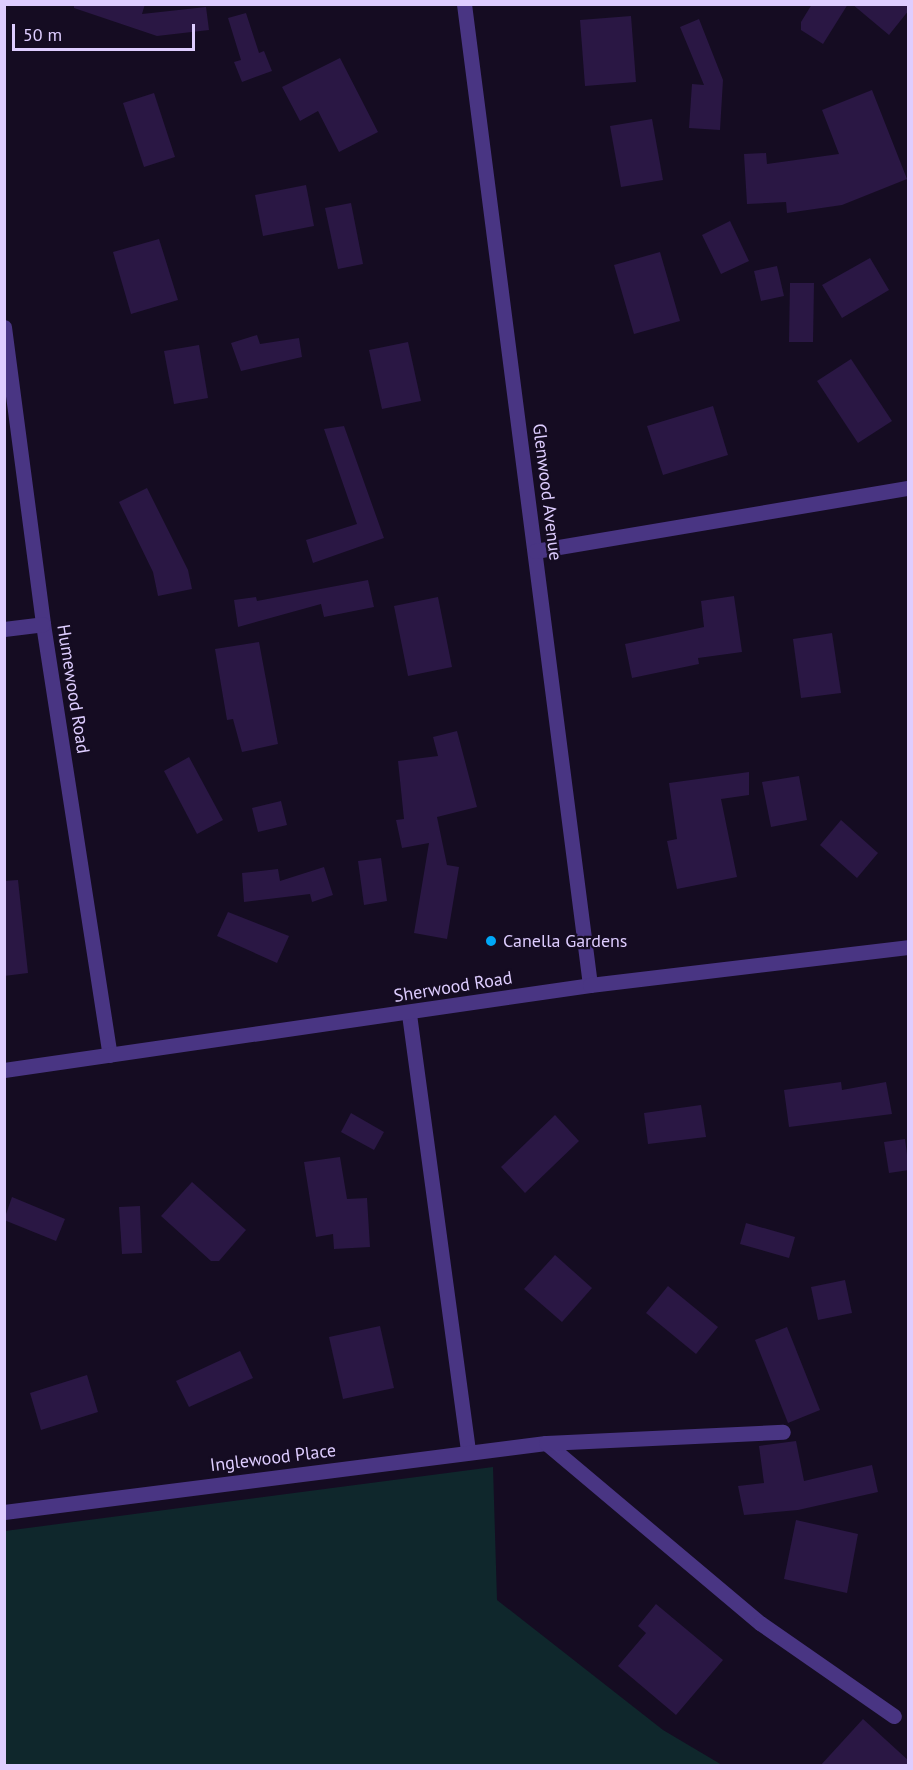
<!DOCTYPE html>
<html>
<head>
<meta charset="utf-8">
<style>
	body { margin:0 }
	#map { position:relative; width:913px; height:1770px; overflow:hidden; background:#150c22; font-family:"PT Sans",sans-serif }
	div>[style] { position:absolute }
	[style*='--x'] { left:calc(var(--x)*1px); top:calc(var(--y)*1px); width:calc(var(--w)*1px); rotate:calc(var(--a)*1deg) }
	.green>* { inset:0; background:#0f272c }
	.building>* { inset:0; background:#2a1744 }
	.street>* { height:15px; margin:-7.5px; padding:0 7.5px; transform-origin:7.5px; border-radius:7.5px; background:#493583 }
	.dots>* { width:16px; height:16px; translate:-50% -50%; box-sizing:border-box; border:3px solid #150c22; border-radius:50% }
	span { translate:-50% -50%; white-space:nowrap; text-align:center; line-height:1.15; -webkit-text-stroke:4.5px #150c22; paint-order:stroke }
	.street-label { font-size:18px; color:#decdff }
	.poi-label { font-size:18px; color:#decdff }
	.left { translate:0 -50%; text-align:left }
	.frame { position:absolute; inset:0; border:6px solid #decdff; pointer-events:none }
	.scale { position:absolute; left:12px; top:24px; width:183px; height:27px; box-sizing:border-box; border:3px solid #decdff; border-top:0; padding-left:8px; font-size:18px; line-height:21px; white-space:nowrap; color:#decdff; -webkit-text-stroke:4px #150c22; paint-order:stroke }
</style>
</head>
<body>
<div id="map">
	<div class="green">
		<i style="clip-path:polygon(493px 1467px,497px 1600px,663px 1730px,722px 1765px,5px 1765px,5px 1531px)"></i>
	</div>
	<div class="building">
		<i style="clip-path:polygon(74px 4px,145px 4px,142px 14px,206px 7px,209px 30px,157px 36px,74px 8px)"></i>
		<i style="clip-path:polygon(812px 4px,848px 4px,823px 44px,801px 30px,801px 22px)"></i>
		<i style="clip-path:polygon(852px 4px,909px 4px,909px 10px,889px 35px)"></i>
		<i style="clip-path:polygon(246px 13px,259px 53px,264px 51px,272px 71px,242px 82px,234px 62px,241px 60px,228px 18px)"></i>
		<i style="clip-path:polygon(631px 16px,636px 82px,585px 86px,580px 20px)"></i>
		<i style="clip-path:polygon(699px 19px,723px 80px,720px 130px,689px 128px,692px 84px,704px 85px,680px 27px)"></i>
		<i style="clip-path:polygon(340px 58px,378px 132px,339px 152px,318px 111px,300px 121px,282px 87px)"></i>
		<i style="clip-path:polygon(872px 90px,907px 179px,842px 205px,787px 213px,786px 202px,747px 204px,744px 154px,766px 153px,767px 164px,839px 154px,822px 110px)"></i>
		<i style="clip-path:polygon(154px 93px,175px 157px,144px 167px,123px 103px)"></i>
		<i style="clip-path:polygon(652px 119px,663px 180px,621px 187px,610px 126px)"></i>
		<i style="clip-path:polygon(306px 185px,314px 226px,263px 236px,255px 195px)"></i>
		<i style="clip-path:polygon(351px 203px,363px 264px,338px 269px,325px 208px)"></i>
		<i style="clip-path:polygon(730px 221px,749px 261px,721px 274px,702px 235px)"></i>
		<i style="clip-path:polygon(159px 239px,178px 300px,131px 314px,113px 252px)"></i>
		<i style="clip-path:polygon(660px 252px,680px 321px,634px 334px,614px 265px)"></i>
		<i style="clip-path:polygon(870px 258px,889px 290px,842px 318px,822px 285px)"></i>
		<i style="clip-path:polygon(777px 266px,784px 296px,761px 301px,754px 271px)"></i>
		<i style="clip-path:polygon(790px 283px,814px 283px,813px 342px,789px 342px)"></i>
		<i style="clip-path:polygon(257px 335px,260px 344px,299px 338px,302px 357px,241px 371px,231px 343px)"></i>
		<i style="clip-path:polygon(408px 342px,421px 401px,382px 409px,369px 350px)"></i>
		<i style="clip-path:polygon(199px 345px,208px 398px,174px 404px,164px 351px)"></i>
		<i style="clip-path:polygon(851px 359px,892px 421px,858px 443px,817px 381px)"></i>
		<i style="clip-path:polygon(713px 406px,728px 455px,663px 475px,647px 426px)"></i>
		<i style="clip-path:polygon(344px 426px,384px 538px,313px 563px,306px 540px,357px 524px,324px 429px)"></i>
		<i style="clip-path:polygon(147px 488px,188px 570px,192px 589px,158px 596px,153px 572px,119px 502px)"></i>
		<i style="clip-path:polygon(368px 580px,374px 607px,324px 617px,321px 604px,238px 627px,234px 600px,256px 597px,257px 601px)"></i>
		<i style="clip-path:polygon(734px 596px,742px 652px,698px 658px,699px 664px,632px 678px,625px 644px,704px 627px,701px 601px)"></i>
		<i style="clip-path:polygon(438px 597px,452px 667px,408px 676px,394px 606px)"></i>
		<i style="clip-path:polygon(832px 633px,841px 693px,801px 698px,793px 639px)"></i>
		<i style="clip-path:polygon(259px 642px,278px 744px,242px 752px,233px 719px,227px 720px,215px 649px)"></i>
		<i style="clip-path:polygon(457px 731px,477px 807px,437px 817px,447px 865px,459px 867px,447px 939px,414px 933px,429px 843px,402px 848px,396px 820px,404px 819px,398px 761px,438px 756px,433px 737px)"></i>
		<i style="clip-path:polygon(189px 757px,223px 820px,197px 834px,164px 771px)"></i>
		<i style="clip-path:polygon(749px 772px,749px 795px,721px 799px,737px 877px,677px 889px,667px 841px,677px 839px,669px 783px)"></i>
		<i style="clip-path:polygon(799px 776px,807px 820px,771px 827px,762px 782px)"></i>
		<i style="clip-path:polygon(281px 801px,287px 825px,258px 832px,252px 808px)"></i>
		<i style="clip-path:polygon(841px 820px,878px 853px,857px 878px,820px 845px)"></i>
		<i style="clip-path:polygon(381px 858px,387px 901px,364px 905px,358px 861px)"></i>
		<i style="clip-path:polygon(324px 867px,333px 895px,312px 902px,310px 894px,244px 902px,242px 873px,278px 869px,280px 881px)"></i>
		<i style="clip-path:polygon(18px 880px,28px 973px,4px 976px,4px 881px)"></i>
		<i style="clip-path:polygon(228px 912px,289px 936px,277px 963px,217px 936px)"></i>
		<i style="clip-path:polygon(841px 1082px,842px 1090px,886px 1082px,892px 1114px,789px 1127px,784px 1090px)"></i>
		<i style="clip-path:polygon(701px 1105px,706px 1137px,648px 1144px,644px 1113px)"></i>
		<i style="clip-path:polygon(351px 1113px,384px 1132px,374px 1150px,341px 1132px)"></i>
		<i style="clip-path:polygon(555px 1115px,579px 1141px,525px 1193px,501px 1167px)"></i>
		<i style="clip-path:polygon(905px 1139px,909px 1170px,889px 1173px,884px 1142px)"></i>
		<i style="clip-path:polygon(340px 1157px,347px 1199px,367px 1198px,370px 1247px,334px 1249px,333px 1234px,316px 1237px,304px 1162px)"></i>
		<i style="clip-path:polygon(192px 1182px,246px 1230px,219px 1261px,211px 1261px,161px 1216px)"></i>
		<i style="clip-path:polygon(12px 1197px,65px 1219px,56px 1241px,4px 1220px)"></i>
		<i style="clip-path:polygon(140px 1206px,142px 1253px,122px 1254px,119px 1207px)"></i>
		<i style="clip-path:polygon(746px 1223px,795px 1237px,789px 1258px,740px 1244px)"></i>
		<i style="clip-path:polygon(555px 1255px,592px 1288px,562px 1322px,524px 1289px)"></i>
		<i style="clip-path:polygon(845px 1280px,852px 1313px,818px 1320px,811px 1287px)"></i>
		<i style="clip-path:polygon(668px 1286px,718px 1327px,696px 1354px,646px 1313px)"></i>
		<i style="clip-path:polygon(380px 1326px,394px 1388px,343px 1399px,329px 1337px)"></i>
		<i style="clip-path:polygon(787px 1327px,820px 1410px,788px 1423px,755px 1340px)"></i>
		<i style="clip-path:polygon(240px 1351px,253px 1378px,189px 1407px,176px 1381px)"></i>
		<i style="clip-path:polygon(87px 1375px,98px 1412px,41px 1430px,30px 1393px)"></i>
		<i style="clip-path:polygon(796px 1441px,804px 1481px,872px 1465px,878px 1492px,798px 1510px,744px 1515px,738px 1486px,764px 1483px,759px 1446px)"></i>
		<i style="clip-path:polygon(796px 1520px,858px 1534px,847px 1593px,784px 1579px)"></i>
		<i style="clip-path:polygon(656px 1604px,723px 1660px,676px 1715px,618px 1666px,646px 1633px,638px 1626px)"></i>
		<i style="clip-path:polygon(863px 1719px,909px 1761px,909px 1766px,820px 1766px)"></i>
	</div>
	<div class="street">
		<i style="--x:464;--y:4;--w:989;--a:82.68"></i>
		<i style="--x:4;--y:327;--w:300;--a:82.5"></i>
		<i style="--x:43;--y:624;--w:436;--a:81.2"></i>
		<i style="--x:535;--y:551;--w:378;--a:-9.6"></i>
		<i style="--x:4;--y:629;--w:39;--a:-7"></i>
		<i style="--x:409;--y:1014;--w:442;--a:82.3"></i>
		<i style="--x:4;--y:1070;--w:592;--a:-8.25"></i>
		<i style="--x:590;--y:985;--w:320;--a:-6.8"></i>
		<i style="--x:546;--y:1443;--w:280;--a:40.1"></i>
		<i style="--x:760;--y:1623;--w:163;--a:34.8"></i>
		<i style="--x:4;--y:1512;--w:546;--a:-7.26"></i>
		<i style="--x:546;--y:1443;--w:237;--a:-2.7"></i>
	</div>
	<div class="dots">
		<i style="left:491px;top:941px;background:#00a8f8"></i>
	</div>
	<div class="street-label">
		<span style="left:547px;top:492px;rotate:83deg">Glenwood Avenue</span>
		<span style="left:73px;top:689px;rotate:81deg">Humewood Road</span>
		<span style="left:453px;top:987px;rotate:-9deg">Sherwood Road</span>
		<span style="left:273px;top:1458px;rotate:-7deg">Inglewood Place</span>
	</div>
	<div class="poi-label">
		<span class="left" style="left:503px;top:941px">Canella Gardens</span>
	</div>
	<div class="frame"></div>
	<div class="scale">50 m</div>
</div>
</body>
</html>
